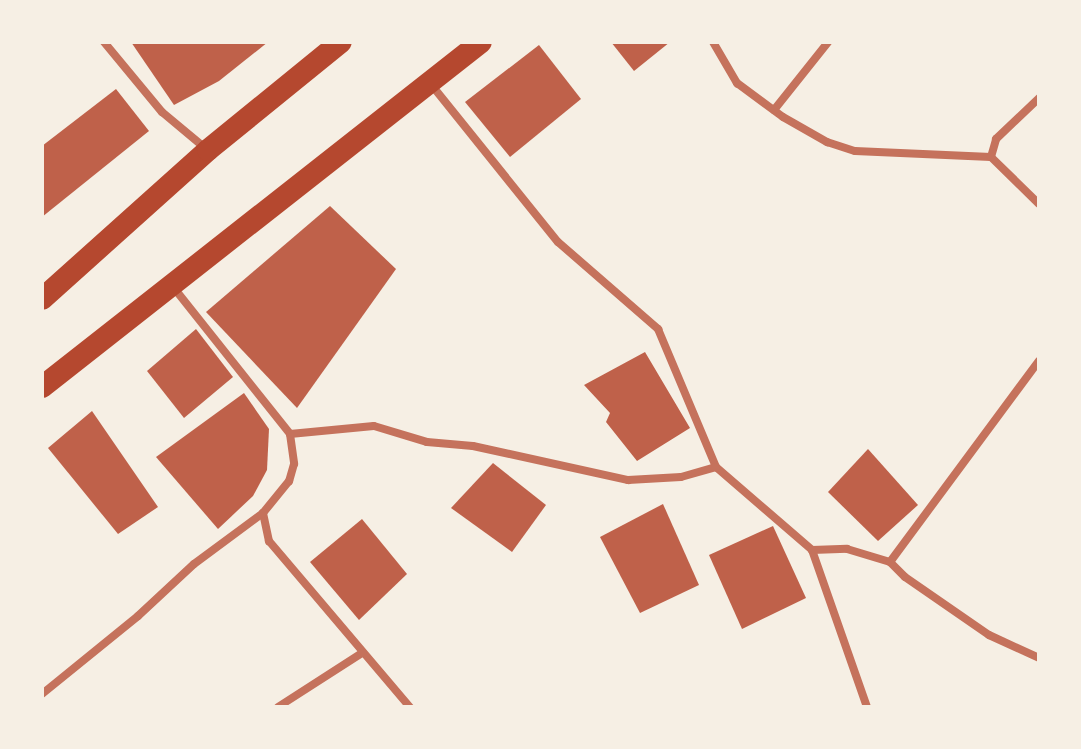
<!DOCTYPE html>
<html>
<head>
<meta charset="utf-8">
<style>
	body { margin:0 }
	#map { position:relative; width:1081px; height:749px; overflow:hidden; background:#f6efe4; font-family:"PT Sans",sans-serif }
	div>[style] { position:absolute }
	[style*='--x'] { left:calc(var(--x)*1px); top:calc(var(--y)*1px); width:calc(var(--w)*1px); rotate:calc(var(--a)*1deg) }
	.building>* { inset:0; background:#bf614a }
	.minor>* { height:8px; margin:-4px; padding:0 4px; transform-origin:4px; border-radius:4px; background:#c5725c }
	.trunk>* { height:22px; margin:-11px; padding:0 11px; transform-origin:11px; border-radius:11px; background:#b5482f }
	span { translate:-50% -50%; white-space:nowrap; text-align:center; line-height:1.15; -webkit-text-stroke:6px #f6efe4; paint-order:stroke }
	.frame { position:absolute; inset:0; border:44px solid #f6efe4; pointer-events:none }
</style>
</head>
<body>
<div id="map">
	<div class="building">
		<i style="clip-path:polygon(131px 42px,268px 42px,219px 81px,174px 105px)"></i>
		<i style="clip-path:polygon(611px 42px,670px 42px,634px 71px)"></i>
		<i style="clip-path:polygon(539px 45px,581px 99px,510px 157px,465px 102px)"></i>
		<i style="clip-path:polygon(116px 89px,149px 131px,42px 217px,42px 146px)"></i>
		<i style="clip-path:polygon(330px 206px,396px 269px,297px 408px,206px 312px)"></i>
		<i style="clip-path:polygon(196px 329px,233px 377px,184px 418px,147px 371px)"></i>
		<i style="clip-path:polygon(645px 352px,690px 428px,637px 461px,606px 422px,610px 413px,584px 385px)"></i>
		<i style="clip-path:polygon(244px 393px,269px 429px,267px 470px,253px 496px,218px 529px,156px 457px)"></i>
		<i style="clip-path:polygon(92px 411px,158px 507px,118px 534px,48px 448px)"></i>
		<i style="clip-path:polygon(868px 449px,918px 505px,878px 541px,828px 492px)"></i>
		<i style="clip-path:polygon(493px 463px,546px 505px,512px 552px,451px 508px)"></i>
		<i style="clip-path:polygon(663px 504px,699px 585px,640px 613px,600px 537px)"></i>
		<i style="clip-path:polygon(362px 519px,407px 574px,359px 620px,310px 562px)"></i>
		<i style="clip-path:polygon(773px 526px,806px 598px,742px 629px,709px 555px)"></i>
	</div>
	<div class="minor">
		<i style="--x:104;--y:42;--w:91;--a:50.4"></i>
		<i style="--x:162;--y:112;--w:56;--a:39.9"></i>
		<i style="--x:713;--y:42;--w:48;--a:59.7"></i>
		<i style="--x:737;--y:83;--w:57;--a:36.5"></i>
		<i style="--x:783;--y:117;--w:51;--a:29.6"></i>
		<i style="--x:827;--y:142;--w:29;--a:18"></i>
		<i style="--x:855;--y:151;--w:136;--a:2.5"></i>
		<i style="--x:991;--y:157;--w:67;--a:44.4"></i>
		<i style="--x:430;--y:83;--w:204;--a:51.2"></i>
		<i style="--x:558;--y:242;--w:133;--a:41"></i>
		<i style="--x:658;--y:329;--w:150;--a:67.2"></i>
		<i style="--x:716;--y:467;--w:127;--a:40.8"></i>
		<i style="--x:812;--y:550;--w:166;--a:70.7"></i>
		<i style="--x:774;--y:110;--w:87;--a:-51.5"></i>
		<i style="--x:991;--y:157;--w:19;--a:-74"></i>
		<i style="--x:996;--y:139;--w:59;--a:-43.6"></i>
		<i style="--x:174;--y:288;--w:186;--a:51.5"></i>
		<i style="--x:290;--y:434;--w:30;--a:82"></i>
		<i style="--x:294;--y:464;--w:18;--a:106"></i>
		<i style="--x:289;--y:481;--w:41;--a:129.1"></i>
		<i style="--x:263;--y:513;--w:29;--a:78"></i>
		<i style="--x:269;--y:541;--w:218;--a:49.7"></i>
		<i style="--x:290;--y:434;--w:84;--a:-5.4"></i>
		<i style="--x:374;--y:426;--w:55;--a:16.8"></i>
		<i style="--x:427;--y:442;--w:46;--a:5"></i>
		<i style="--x:473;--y:446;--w:159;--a:12.4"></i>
		<i style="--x:628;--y:480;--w:53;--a:-3.2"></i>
		<i style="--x:681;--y:477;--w:36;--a:-16"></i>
		<i style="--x:812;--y:550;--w:35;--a:-2"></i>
		<i style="--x:847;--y:549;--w:45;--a:16.8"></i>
		<i style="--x:890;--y:562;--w:21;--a:45"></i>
		<i style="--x:905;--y:577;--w:102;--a:34.6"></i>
		<i style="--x:989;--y:635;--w:55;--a:24.7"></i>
		<i style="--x:890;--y:562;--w:250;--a:-53.5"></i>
		<i style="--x:42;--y:694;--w:124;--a:-39.1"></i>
		<i style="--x:138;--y:616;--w:76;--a:-42.9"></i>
		<i style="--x:194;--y:564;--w:86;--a:-36.5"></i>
		<i style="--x:278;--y:707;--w:100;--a:-32.7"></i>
	</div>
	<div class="trunk">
		<i style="--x:42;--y:299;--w:223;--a:-41.9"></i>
		<i style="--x:208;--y:150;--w:171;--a:-39.1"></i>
		<i style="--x:42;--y:387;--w:558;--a:-38.16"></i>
	</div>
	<div class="frame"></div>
</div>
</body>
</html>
